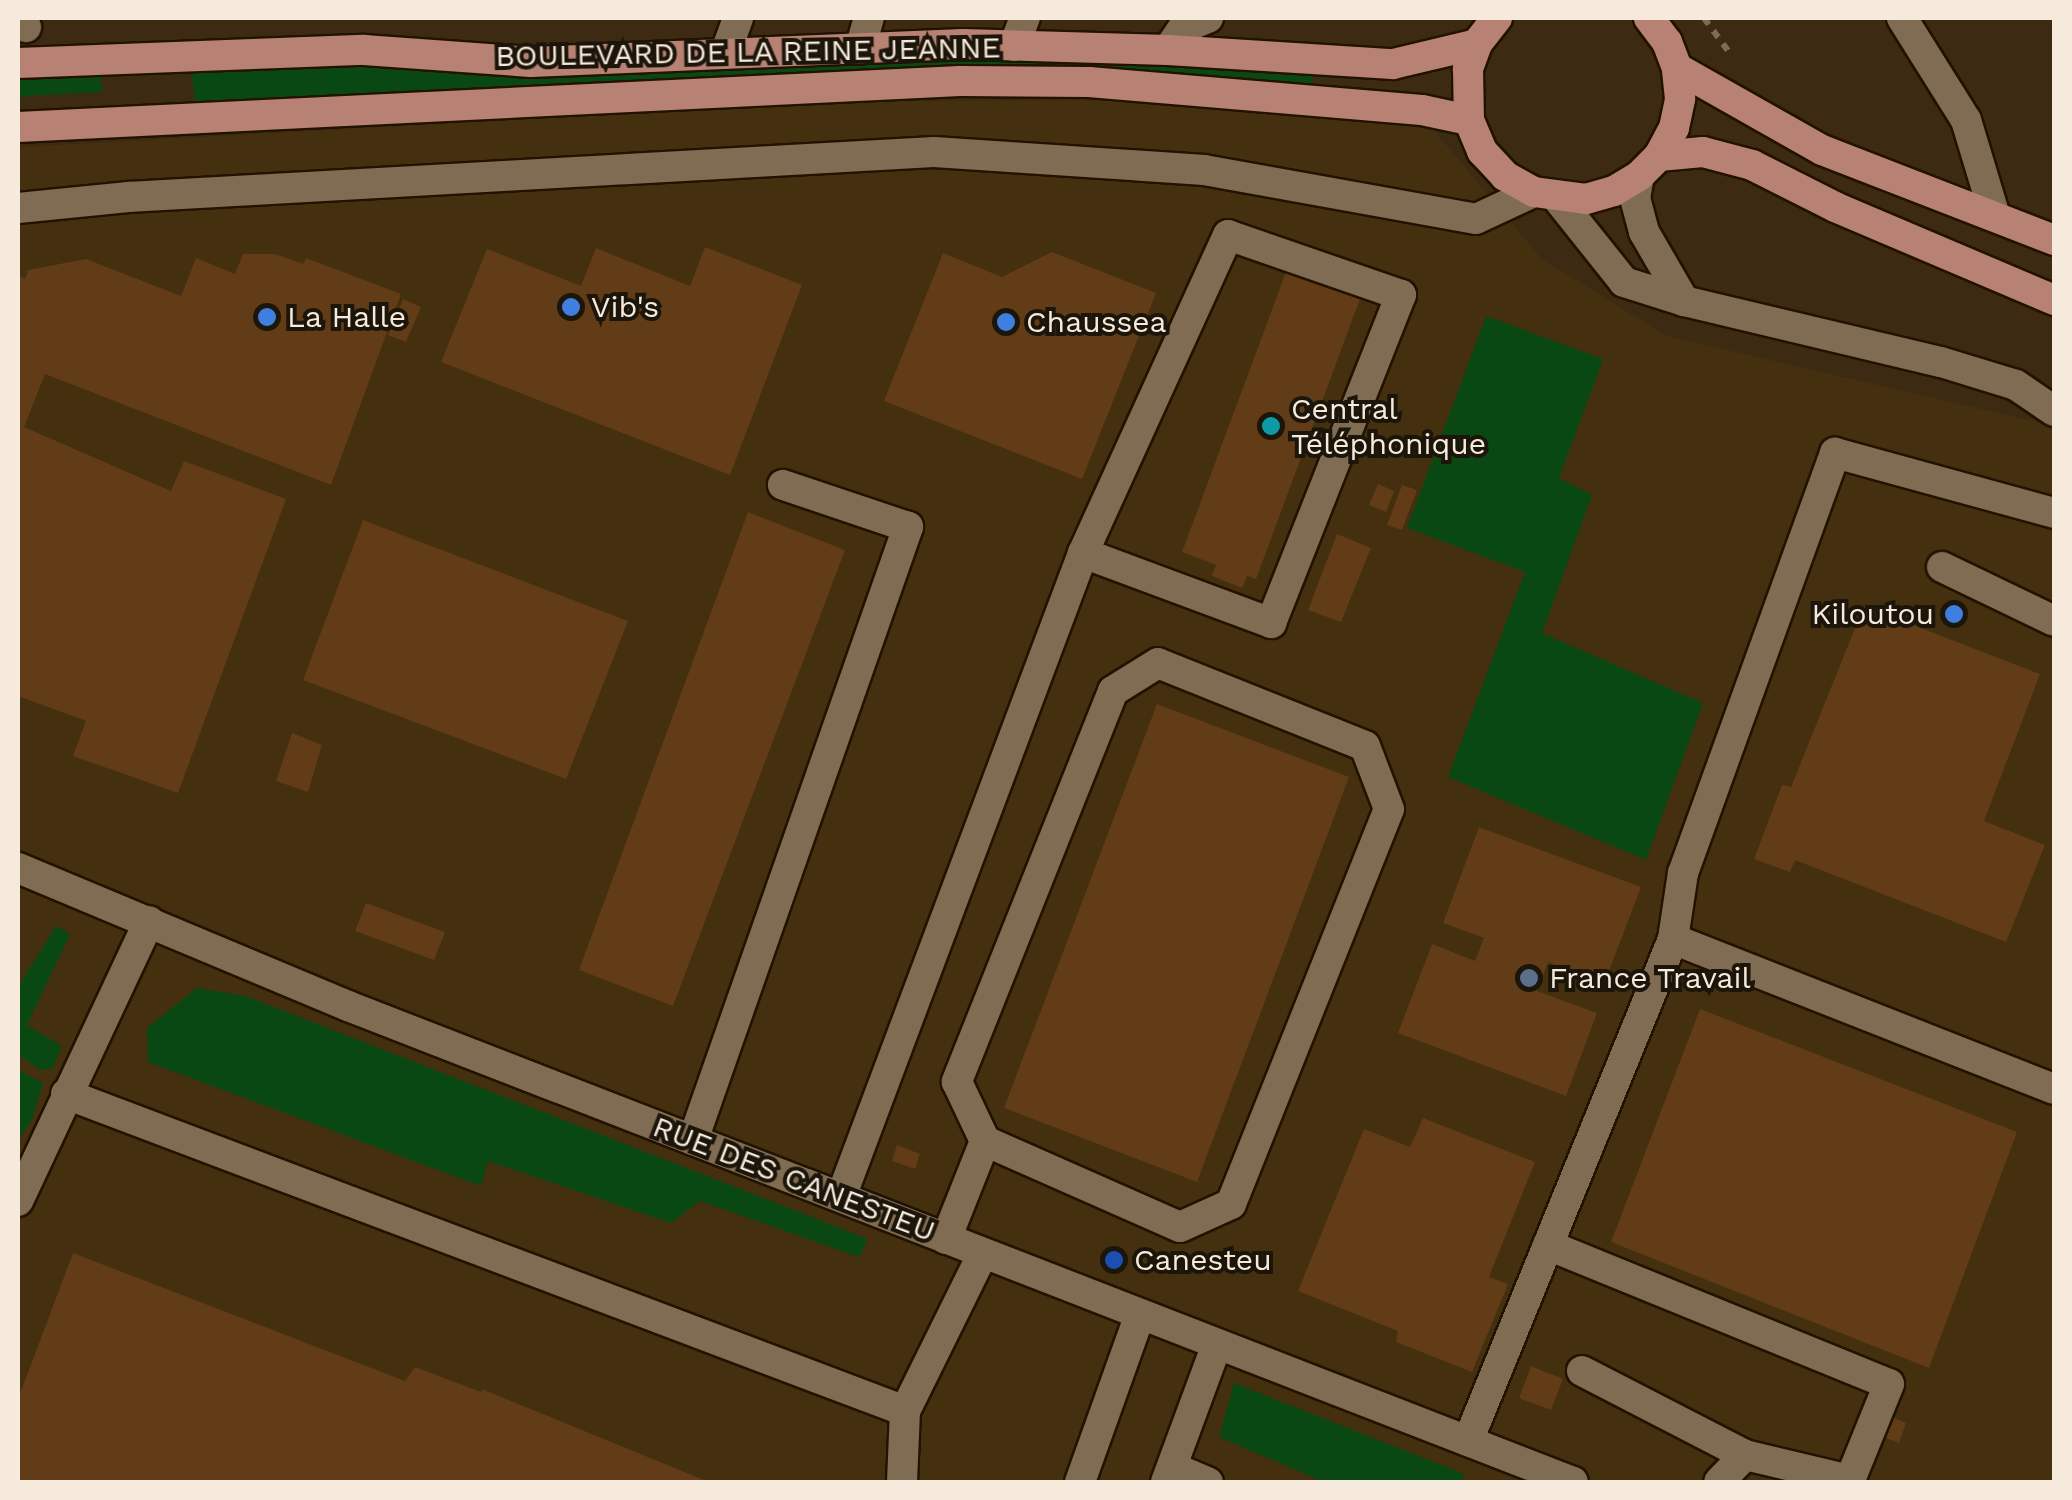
<!DOCTYPE html>
<html>
<head>
<meta charset="utf-8">
<style>
	body { margin:0 }
	#map { position:relative; width:2072px; height:1500px; overflow:hidden; background:#3c2a12; font-family:"Work Sans",sans-serif }
	div>[style] { position:absolute }
	[style*='--x'] { left:calc(var(--x)*1px); top:calc(var(--y)*1px); width:calc(var(--w)*1px); rotate:calc(var(--a)*1deg) }
	.built>* { inset:0; background:#442f0f }
	.green>* { inset:0; background:#094813 }
	.building>* { inset:0; background:#613c17 }
	.path>* { height:6px; margin-top:-3px; transform-origin:0; background:repeating-linear-gradient(90deg,#7c6c57 0 8px,transparent 0 16px) }
	.roads { filter:drop-shadow(2px 0 #221200) drop-shadow(-2px 0 #221200) drop-shadow(0 2px #221200) drop-shadow(0 -2px #221200) }
	.minor>* { height:30px; margin:-15px; padding:0 15px; transform-origin:15px; border-radius:15px; background:#806c52 }
	.major>* { height:30px; margin:-15px; padding:0 15px; transform-origin:15px; border-radius:15px; background:#b78174 }
	.dots>* { width:28px; height:28px; translate:-50% -50%; box-sizing:border-box; border:5px solid #1c150a; border-radius:50% }
	span { translate:-50% -50%; white-space:nowrap; text-align:center; line-height:1.15; -webkit-text-stroke:8px #1c150a; paint-order:stroke }
	.street-label { font-size:30px; color:#f6eadc }
	.poi-label { font-size:30px; color:#f6eadc }
	.left { translate:0 -50%; text-align:left }
	.right { translate:-100% -50%; text-align:right }
	.frame { position:absolute; inset:0; border:20px solid #f6eadc; pointer-events:none }
</style>
</head>
<body>
<div id="map">
	<div class="built">
		<i style="clip-path:polygon(1193px 100px,1426px 121px,1542px 259px,1667px 336px,2054px 426px,2054px 1482px,18px 1482px,18px 147px,856px 101px)"></i>
	</div>
	<div class="green">
		<i style="clip-path:polygon(1175px 61px,1313px 70px,1312px 93px,1124px 68px,1049px 68px,196px 106px,191px 70px,362px 62px)"></i>
		<i style="clip-path:polygon(101px 74px,102px 92px,23px 96px,18px 105px,18px 79px)"></i>
		<i style="clip-path:polygon(1486px 316px,1603px 359px,1559px 478px,1592px 495px,1542px 633px,1703px 703px,1646px 860px,1448px 777px,1525px 572px,1407px 528px)"></i>
		<i style="clip-path:polygon(56px 926px,70px 934px,27px 1025px,62px 1046px,52px 1069px,41px 1070px,18px 1055px,18px 987px)"></i>
		<i style="clip-path:polygon(197px 988px,246px 996px,868px 1239px,859px 1257px,700px 1201px,671px 1223px,488px 1161px,481px 1186px,148px 1062px,147px 1028px)"></i>
		<i style="clip-path:polygon(18px 1070px,43px 1083px,32px 1120px,18px 1140px)"></i>
		<i style="clip-path:polygon(1234px 1383px,1464px 1474px,1461px 1482px,1324px 1482px,1219px 1437px)"></i>
	</div>
	<div class="building">
		<i style="clip-path:polygon(705px 247px,802px 285px,730px 475px,441px 362px,487px 249px,581px 286px,596px 248px,690px 286px)"></i>
		<i style="clip-path:polygon(1052px 252px,1156px 293px,1082px 479px,884px 401px,943px 253px,1002px 277px)"></i>
		<i style="clip-path:polygon(243px 254px,275px 254px,303px 264px,306px 258px,401px 294px,331px 485px,45px 374px,24px 427px,171px 491px,184px 461px,286px 499px,178px 793px,73px 756px,86px 721px,18px 696px,18px 276px,25px 279px,28px 270px,86px 259px,181px 296px,196px 258px,235px 274px)"></i>
		<i style="clip-path:polygon(1286px 272px,1360px 299px,1256px 579px,1247px 576px,1242px 588px,1212px 576px,1216px 565px,1182px 552px)"></i>
		<i style="clip-path:polygon(403px 299px,421px 307px,406px 342px,388px 335px)"></i>
		<i style="clip-path:polygon(1378px 484px,1394px 491px,1386px 512px,1369px 505px)"></i>
		<i style="clip-path:polygon(1402px 485px,1417px 490px,1402px 530px,1387px 525px)"></i>
		<i style="clip-path:polygon(748px 512px,845px 550px,673px 1006px,579px 970px)"></i>
		<i style="clip-path:polygon(363px 520px,628px 621px,566px 779px,303px 680px)"></i>
		<i style="clip-path:polygon(1337px 534px,1371px 548px,1341px 622px,1308px 610px)"></i>
		<i style="clip-path:polygon(1864px 606px,2040px 674px,1984px 821px,2045px 845px,2006px 942px,1795px 860px,1790px 872px,1754px 859px,1782px 785px,1791px 787px)"></i>
		<i style="clip-path:polygon(1157px 704px,1349px 777px,1197px 1182px,1004px 1108px)"></i>
		<i style="clip-path:polygon(292px 733px,322px 745px,308px 792px,276px 781px)"></i>
		<i style="clip-path:polygon(1479px 827px,1641px 887px,1604px 984px,1548px 962px,1537px 991px,1597px 1013px,1566px 1096px,1398px 1033px,1432px 944px,1475px 961px,1484px 938px,1443px 923px)"></i>
		<i style="clip-path:polygon(366px 903px,445px 932px,434px 960px,355px 931px)"></i>
		<i style="clip-path:polygon(1700px 1009px,2017px 1132px,1929px 1368px,1611px 1242px)"></i>
		<i style="clip-path:polygon(1423px 1118px,1535px 1162px,1489px 1277px,1508px 1284px,1472px 1372px,1396px 1342px,1398px 1331px,1298px 1291px,1364px 1129px,1410px 1147px)"></i>
		<i style="clip-path:polygon(897px 1145px,920px 1154px,915px 1169px,892px 1161px)"></i>
		<i style="clip-path:polygon(73px 1253px,405px 1381px,415px 1367px,481px 1392px,482px 1389px,709px 1482px,18px 1482px,18px 1399px)"></i>
		<i style="clip-path:polygon(1531px 1366px,1563px 1379px,1551px 1410px,1519px 1398px)"></i>
		<i style="clip-path:polygon(1888px 1415px,1906px 1423px,1899px 1443px,1881px 1436px)"></i>
	</div>
	<div class="path">
		<i style="--x:1704;--y:18;--w:42;--a:53.7"></i>
	</div>
	<div class="roads">
		<div class="minor">
			<i style="--x:22;--y:18;--w:10;--a:66"></i>
			<i style="--x:1902;--y:18;--w:120;--a:57.9"></i>
			<i style="--x:1966;--y:120;--w:100;--a:73.2"></i>
			<i style="--x:1014;--y:46;--w:30;--a:-69"></i>
			<i style="--x:860;--y:49;--w:32;--a:-74"></i>
			<i style="--x:1168;--y:50;--w:27;--a:-56"></i>
			<i style="--x:1183;--y:28;--w:27;--a:-22"></i>
			<i style="--x:725;--y:54;--w:38;--a:-70"></i>
			<i style="--x:1639;--y:176;--w:22;--a:100"></i>
			<i style="--x:1635;--y:198;--w:35;--a:75"></i>
			<i style="--x:1644;--y:232;--w:80;--a:59.9"></i>
			<i style="--x:1557;--y:198;--w:107;--a:51.4"></i>
			<i style="--x:1624;--y:282;--w:63;--a:17.6"></i>
			<i style="--x:1684;--y:301;--w:264;--a:13.4"></i>
			<i style="--x:1941;--y:362;--w:78;--a:17"></i>
			<i style="--x:2016;--y:385;--w:46;--a:34.4"></i>
			<i style="--x:18;--y:208;--w:111;--a:-5.7"></i>
			<i style="--x:128;--y:197;--w:807;--a:-3.2"></i>
			<i style="--x:934;--y:152;--w:271;--a:3.8"></i>
			<i style="--x:1204;--y:170;--w:276;--a:10.2"></i>
			<i style="--x:1476;--y:219;--w:64;--a:-25"></i>
			<i style="--x:1942;--y:567;--w:124;--a:25.7"></i>
			<i style="--x:18;--y:868;--w:358;--a:22.7"></i>
			<i style="--x:348;--y:1006;--w:1314;--a:21.23"></i>
			<i style="--x:1673;--y:939;--w:67;--a:-81.4"></i>
			<i style="--x:1683;--y:873;--w:447;--a:-70.1"></i>
			<i style="--x:1835;--y:453;--w:227;--a:15.3"></i>
			<i style="--x:66;--y:1094;--w:897;--a:20.7"></i>
			<i style="--x:905;--y:1411;--w:176;--a:-63.7"></i>
			<i style="--x:693;--y:1140;--w:650;--a:-70.67"></i>
			<i style="--x:908;--y:527;--w:132;--a:-161.4"></i>
			<i style="--x:841;--y:1197;--w:688;--a:-69.4"></i>
			<i style="--x:1083;--y:553;--w:201;--a:20.4"></i>
			<i style="--x:1271;--y:623;--w:353;--a:-68.4"></i>
			<i style="--x:1401;--y:295;--w:183;--a:-160.9"></i>
			<i style="--x:1228;--y:235;--w:349;--a:114.5"></i>
			<i style="--x:18;--y:1201;--w:309;--a:-64.9"></i>
			<i style="--x:946;--y:1239;--w:105;--a:-68.3"></i>
			<i style="--x:985;--y:1141;--w:213;--a:23.8"></i>
			<i style="--x:1180;--y:1227;--w:56;--a:-24.3"></i>
			<i style="--x:1231;--y:1204;--w:425;--a:-68.2"></i>
			<i style="--x:1389;--y:809;--w:67;--a:-110.9"></i>
			<i style="--x:1365;--y:746;--w:223;--a:-158.2"></i>
			<i style="--x:1158;--y:663;--w:53;--a:148.1"></i>
			<i style="--x:1113;--y:691;--w:421;--a:111.8"></i>
			<i style="--x:957;--y:1082;--w:65;--a:64.6"></i>
			<i style="--x:1548;--y:1245;--w:368;--a:22.2"></i>
			<i style="--x:1889;--y:1384;--w:104;--a:112.1"></i>
			<i style="--x:1850;--y:1480;--w:108;--a:-166.6"></i>
			<i style="--x:1582;--y:1371;--w:183;--a:27.3"></i>
			<i style="--x:1745;--y:1455;--w:37;--a:134"></i>
			<i style="--x:1468;--y:1441;--w:542;--a:-67.79"></i>
			<i style="--x:1673;--y:939;--w:409;--a:21.5"></i>
			<i style="--x:1172;--y:1467;--w:39;--a:23"></i>
			<i style="--x:902;--y:1482;--w:71;--a:-87.6"></i>
			<i style="--x:1080;--y:1482;--w:178;--a:-70.3"></i>
			<i style="--x:1166;--y:1482;--w:147;--a:-69.7"></i>
		</div>
		<div class="major">
			<i style="--x:1497;--y:18;--w:33;--a:128"></i>
			<i style="--x:1477;--y:44;--w:27;--a:110"></i>
			<i style="--x:1468;--y:69;--w:51;--a:88.9"></i>
			<i style="--x:1469;--y:120;--w:34;--a:67"></i>
			<i style="--x:1482;--y:151;--w:34;--a:47"></i>
			<i style="--x:1505;--y:176;--w:33;--a:29"></i>
			<i style="--x:1534;--y:192;--w:52;--a:7.7"></i>
			<i style="--x:1586;--y:199;--w:29;--a:-16"></i>
			<i style="--x:1614;--y:191;--w:29;--a:-31"></i>
			<i style="--x:1639;--y:176;--w:28;--a:-45"></i>
			<i style="--x:1659;--y:156;--w:32;--a:-62"></i>
			<i style="--x:1674;--y:128;--w:30;--a:-78"></i>
			<i style="--x:1680;--y:99;--w:31;--a:-96"></i>
			<i style="--x:1677;--y:68;--w:28;--a:-111"></i>
			<i style="--x:1667;--y:42;--w:30;--a:-127"></i>
			<i style="--x:18;--y:63;--w:346;--a:-2.2"></i>
			<i style="--x:364;--y:50;--w:167;--a:4.1"></i>
			<i style="--x:531;--y:62;--w:432;--a:-2.4"></i>
			<i style="--x:963;--y:44;--w:205;--a:1.7"></i>
			<i style="--x:1168;--y:50;--w:225;--a:3.6"></i>
			<i style="--x:1393;--y:64;--w:86;--a:-13.4"></i>
			<i style="--x:1677;--y:68;--w:167;--a:29.5"></i>
			<i style="--x:1822;--y:150;--w:249;--a:21.2"></i>
			<i style="--x:18;--y:127;--w:943;--a:-2.8"></i>
			<i style="--x:960;--y:81;--w:129;--a:0.4"></i>
			<i style="--x:1089;--y:82;--w:334;--a:4.8"></i>
			<i style="--x:1422;--y:110;--w:48;--a:12"></i>
			<i style="--x:1659;--y:156;--w:44;--a:-5.2"></i>
			<i style="--x:1703;--y:152;--w:51;--a:14.9"></i>
			<i style="--x:1752;--y:165;--w:93;--a:26.8"></i>
			<i style="--x:1835;--y:207;--w:238;--a:23"></i>
		</div>
	</div>
	<div class="dots">
		<i style="left:571px;top:307px;background:#3f7fe0"></i>
		<i style="left:267px;top:317px;background:#3f7fe0"></i>
		<i style="left:1006px;top:322px;background:#3f7fe0"></i>
		<i style="left:1271px;top:426px;background:#0f9aa8"></i>
		<i style="left:1954px;top:614px;background:#3f7fe0"></i>
		<i style="left:1529px;top:978px;background:#5c6f8a"></i>
		<i style="left:1114px;top:1260px;background:#1a4fb4"></i>
	</div>
	<div class="street-label">
		<span style="left:748px;top:52px;rotate:-1deg">BOULEVARD DE LA REINE JEANNE</span>
		<span style="left:794px;top:1179px;rotate:21deg">RUE DES CANESTEU</span>
	</div>
	<div class="poi-label">
		<span class="left" style="left:591px;top:307px">Vib's</span>
		<span class="left" style="left:287px;top:317px">La Halle</span>
		<span class="left" style="left:1026px;top:322px">Chaussea</span>
		<span class="left" style="left:1291px;top:426px">Central<br>Téléphonique</span>
		<span class="right" style="left:1934px;top:614px">Kiloutou</span>
		<span class="left" style="left:1549px;top:978px">France Travail</span>
		<span class="left" style="left:1134px;top:1260px">Canesteu</span>
	</div>
	<div class="frame"></div>
</div>
</body>
</html>
